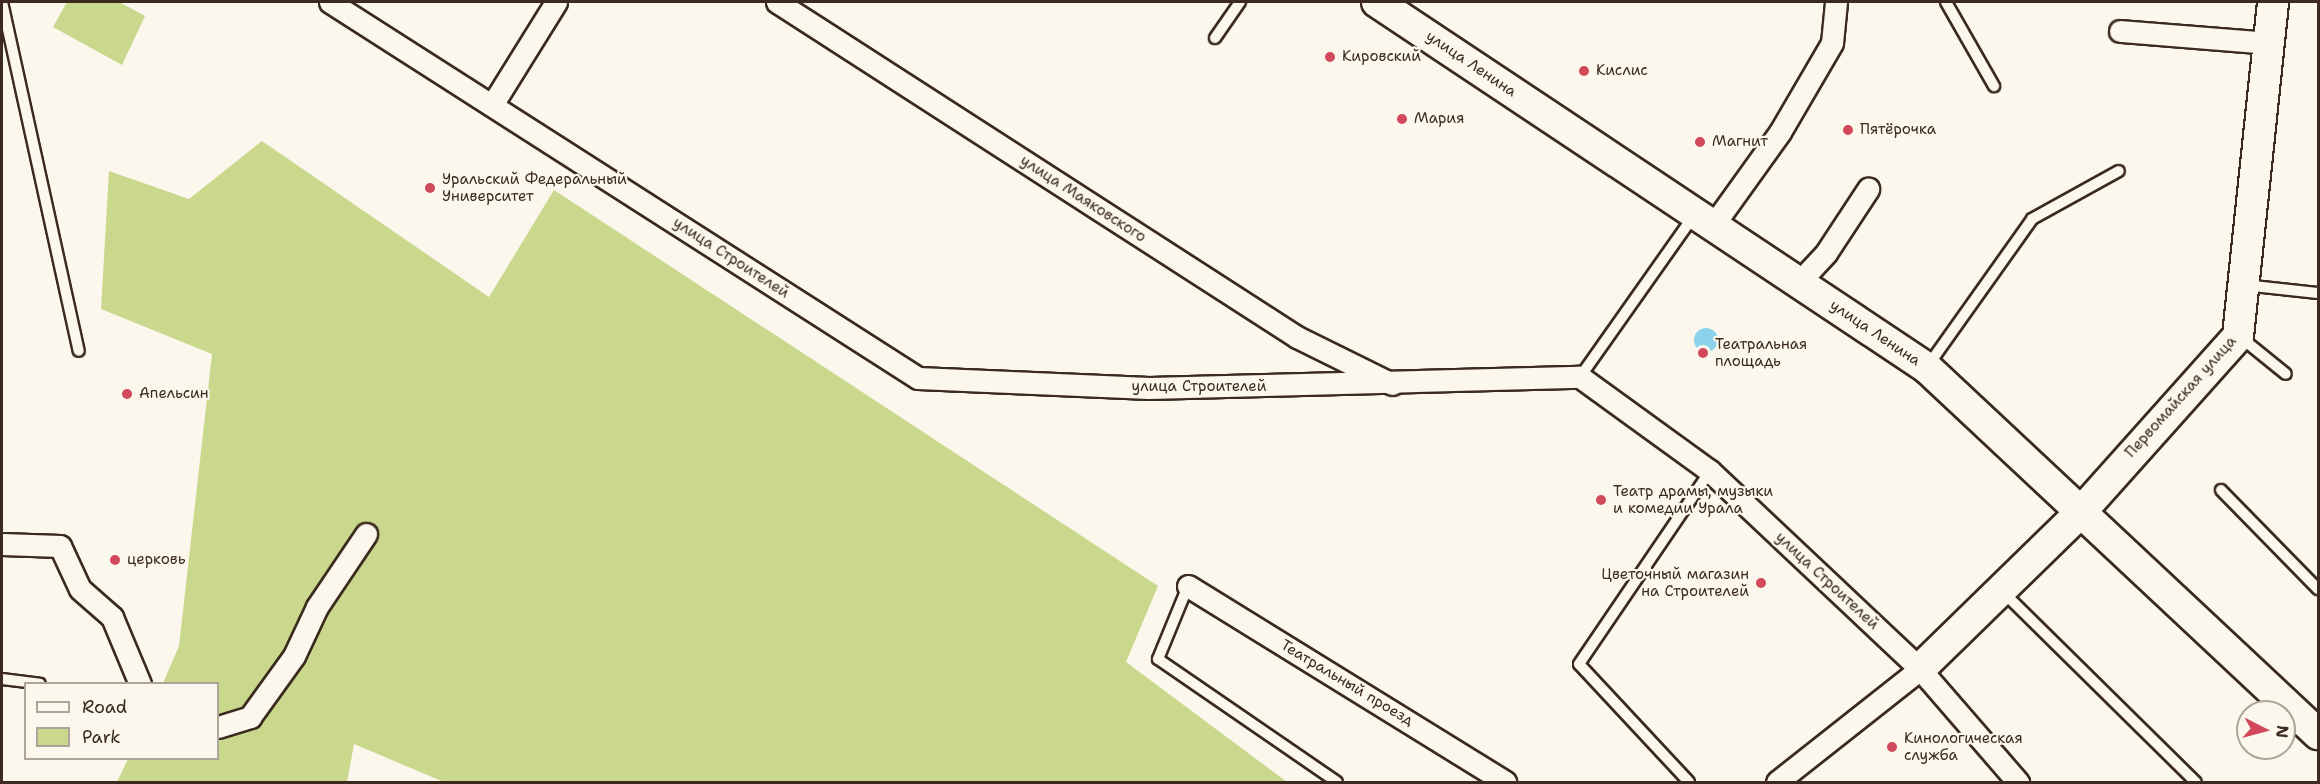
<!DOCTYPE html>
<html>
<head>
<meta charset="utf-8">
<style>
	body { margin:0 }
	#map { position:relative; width:2320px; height:784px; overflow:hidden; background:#fbf7ec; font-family:"Shantell Sans",sans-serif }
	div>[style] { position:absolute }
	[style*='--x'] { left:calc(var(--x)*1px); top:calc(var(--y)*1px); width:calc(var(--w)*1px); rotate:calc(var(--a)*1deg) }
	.green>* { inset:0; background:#c9d88c }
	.water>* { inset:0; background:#8bd3ec }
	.round { border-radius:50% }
	.roads { filter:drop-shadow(2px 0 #3b2a1e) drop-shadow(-2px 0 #3b2a1e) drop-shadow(0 2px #3b2a1e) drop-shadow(0 -2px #3b2a1e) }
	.lane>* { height:10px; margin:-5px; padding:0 5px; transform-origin:5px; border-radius:5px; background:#fbf7ec }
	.street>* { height:21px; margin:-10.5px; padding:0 10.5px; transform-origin:10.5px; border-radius:10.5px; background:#fbf7ec }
	.secondary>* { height:30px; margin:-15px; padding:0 15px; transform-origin:15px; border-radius:15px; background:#fbf7ec }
	.dots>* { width:16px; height:16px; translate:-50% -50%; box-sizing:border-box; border:3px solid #fbf7ec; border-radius:50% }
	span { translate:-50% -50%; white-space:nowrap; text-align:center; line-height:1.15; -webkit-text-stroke:4.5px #fbf7ec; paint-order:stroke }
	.poi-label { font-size:15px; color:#3b2a1e }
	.left { translate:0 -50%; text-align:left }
	.right { translate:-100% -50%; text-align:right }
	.street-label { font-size:15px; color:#3b2a1e }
	.frame { position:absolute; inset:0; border:3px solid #3b2a1e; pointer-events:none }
	.legend { position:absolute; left:24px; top:682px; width:195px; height:78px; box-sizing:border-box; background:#fbf7ec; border:2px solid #aea59a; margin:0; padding:8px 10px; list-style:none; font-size:18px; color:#3b2a1e }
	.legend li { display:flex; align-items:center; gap:12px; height:30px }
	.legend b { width:30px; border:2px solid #aea59a }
	.north { position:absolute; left:2236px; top:700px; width:60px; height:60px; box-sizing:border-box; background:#fbf7ec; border:2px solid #aea59a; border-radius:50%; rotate:96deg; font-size:16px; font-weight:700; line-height:24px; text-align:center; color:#3b2a1e }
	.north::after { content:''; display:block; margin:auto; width:21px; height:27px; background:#d1495b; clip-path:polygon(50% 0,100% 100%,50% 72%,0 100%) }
</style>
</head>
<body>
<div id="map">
	<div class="green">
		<i style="clip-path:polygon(67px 2px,119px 2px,145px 16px,122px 65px,53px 27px)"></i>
		<i style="clip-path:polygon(262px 141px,489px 297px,554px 190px,1158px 586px,1126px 662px,1287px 782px,444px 782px,354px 744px,347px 782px,117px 782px,128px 759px,218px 758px,218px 684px,163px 683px,179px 646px,212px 354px,101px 309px,109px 171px,189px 199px)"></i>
	</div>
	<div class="water">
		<i class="round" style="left:1694px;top:328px;width:24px;height:24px"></i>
	</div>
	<div class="roads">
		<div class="lane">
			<i style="--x:2;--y:2;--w:357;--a:77.6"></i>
			<i style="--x:1946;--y:2;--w:97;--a:60.3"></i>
			<i style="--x:1215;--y:38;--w:44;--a:-55.2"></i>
			<i style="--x:2244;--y:285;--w:74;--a:6.2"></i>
			<i style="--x:2239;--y:336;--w:60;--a:39"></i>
			<i style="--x:1927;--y:367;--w:181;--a:-54.6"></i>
			<i style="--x:2032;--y:219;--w:99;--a:-28.9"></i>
			<i style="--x:1580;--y:377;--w:199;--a:-54.8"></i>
			<i style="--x:2221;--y:490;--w:139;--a:45.6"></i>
			<i style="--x:1188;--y:586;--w:79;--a:112.3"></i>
			<i style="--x:1158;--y:659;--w:217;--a:34.5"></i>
			<i style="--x:2002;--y:591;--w:272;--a:44.6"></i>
			<i style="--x:2;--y:679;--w:38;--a:7"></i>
			<i style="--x:1689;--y:782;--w:161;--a:-133"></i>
			<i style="--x:1579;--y:664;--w:233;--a:-55.8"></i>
		</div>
		<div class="street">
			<i style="--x:330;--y:2;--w:698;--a:32.6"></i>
			<i style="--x:918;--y:378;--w:231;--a:2.5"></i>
			<i style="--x:1149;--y:388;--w:431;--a:-1.5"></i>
			<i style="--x:1580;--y:377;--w:160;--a:35.9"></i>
			<i style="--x:1710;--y:471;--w:289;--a:43.3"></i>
			<i style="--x:1920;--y:669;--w:150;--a:49.1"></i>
			<i style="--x:777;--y:2;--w:619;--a:32.79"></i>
			<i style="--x:1297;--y:337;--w:106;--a:26.3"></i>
			<i style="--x:2120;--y:31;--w:149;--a:4.6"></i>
			<i style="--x:492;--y:105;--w:121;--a:-58.1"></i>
			<i style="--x:1714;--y:224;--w:113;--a:-54.3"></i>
			<i style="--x:1780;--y:132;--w:103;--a:-59.7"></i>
			<i style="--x:1832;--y:43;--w:41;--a:-84.4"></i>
			<i style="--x:1801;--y:280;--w:37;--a:-47"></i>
			<i style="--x:1826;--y:253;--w:77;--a:-56.7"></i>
			<i style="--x:2;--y:544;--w:58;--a:2"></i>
			<i style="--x:60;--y:546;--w:47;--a:65.1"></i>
			<i style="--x:80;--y:589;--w:43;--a:41.2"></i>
			<i style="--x:112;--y:617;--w:73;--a:67.3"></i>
			<i style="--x:1188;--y:586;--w:373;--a:31.7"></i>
			<i style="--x:218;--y:727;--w:34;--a:-17"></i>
			<i style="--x:250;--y:717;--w:75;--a:-54.2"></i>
			<i style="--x:294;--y:656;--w:54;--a:-64.9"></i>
			<i style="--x:317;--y:607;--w:88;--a:-56.1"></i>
			<i style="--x:1777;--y:782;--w:182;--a:-38.3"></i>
		</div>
		<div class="secondary">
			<i style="--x:1377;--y:2;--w:661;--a:33.64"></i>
			<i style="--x:1927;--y:368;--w:536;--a:43.11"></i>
			<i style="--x:1920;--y:669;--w:223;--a:-44.3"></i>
			<i style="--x:2080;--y:513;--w:237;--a:-48.2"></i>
			<i style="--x:2238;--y:336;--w:336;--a:-84"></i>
		</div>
	</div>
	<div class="dots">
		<i style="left:1330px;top:57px;background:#d1495b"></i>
		<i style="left:1584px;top:71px;background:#d1495b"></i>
		<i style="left:1402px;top:119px;background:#d1495b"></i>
		<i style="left:1848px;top:130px;background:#d1495b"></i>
		<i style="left:1700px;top:142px;background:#d1495b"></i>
		<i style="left:430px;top:188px;background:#d1495b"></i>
		<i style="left:1703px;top:353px;background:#d1495b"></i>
		<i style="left:127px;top:394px;background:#d1495b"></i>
		<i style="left:1601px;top:500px;background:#d1495b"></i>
		<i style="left:115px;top:560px;background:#d1495b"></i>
		<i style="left:1761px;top:583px;background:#d1495b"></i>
		<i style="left:1892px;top:747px;background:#d1495b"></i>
	</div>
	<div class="poi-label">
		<span class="left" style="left:1342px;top:57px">Кировский</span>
		<span class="left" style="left:1596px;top:71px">Кислис</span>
		<span class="left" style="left:1414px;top:119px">Мария</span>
		<span class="left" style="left:1860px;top:130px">Пятёрочка</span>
		<span class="left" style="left:1712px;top:142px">Магнит</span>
		<span class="left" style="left:442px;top:188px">Уральский Федеральный<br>Университет</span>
		<span class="left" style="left:1715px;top:353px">Театральная<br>площадь</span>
		<span class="left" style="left:139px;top:394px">Апельсин</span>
		<span class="left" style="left:1613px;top:500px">Театр драмы, музыки<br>и комедии Урала</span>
		<span class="left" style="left:127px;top:560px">церковь</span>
		<span class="right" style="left:1749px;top:583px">Цветочный магазин<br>на Строителей</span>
		<span class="left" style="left:1904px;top:747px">Кинологическая<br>служба</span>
	</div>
	<div class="street-label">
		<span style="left:1471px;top:64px;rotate:34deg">улица Ленина</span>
		<span style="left:1083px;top:199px;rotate:33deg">улица Маяковского</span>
		<span style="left:731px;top:258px;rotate:33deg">улица Строителей</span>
		<span style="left:1875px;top:333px;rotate:34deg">улица Ленина</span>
		<span style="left:1199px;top:387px">улица Строителей</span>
		<span style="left:2181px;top:397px;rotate:-48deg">Первомайская улица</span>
		<span style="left:1827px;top:581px;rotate:43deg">улица Строителей</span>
		<span style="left:1347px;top:683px;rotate:31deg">Театральный проезд</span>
	</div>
	<div class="frame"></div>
	<ul class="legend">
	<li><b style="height:8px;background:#fbf7ec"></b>Road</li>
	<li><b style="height:16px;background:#c9d88c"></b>Park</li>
	</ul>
	<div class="north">N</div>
</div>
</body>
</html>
